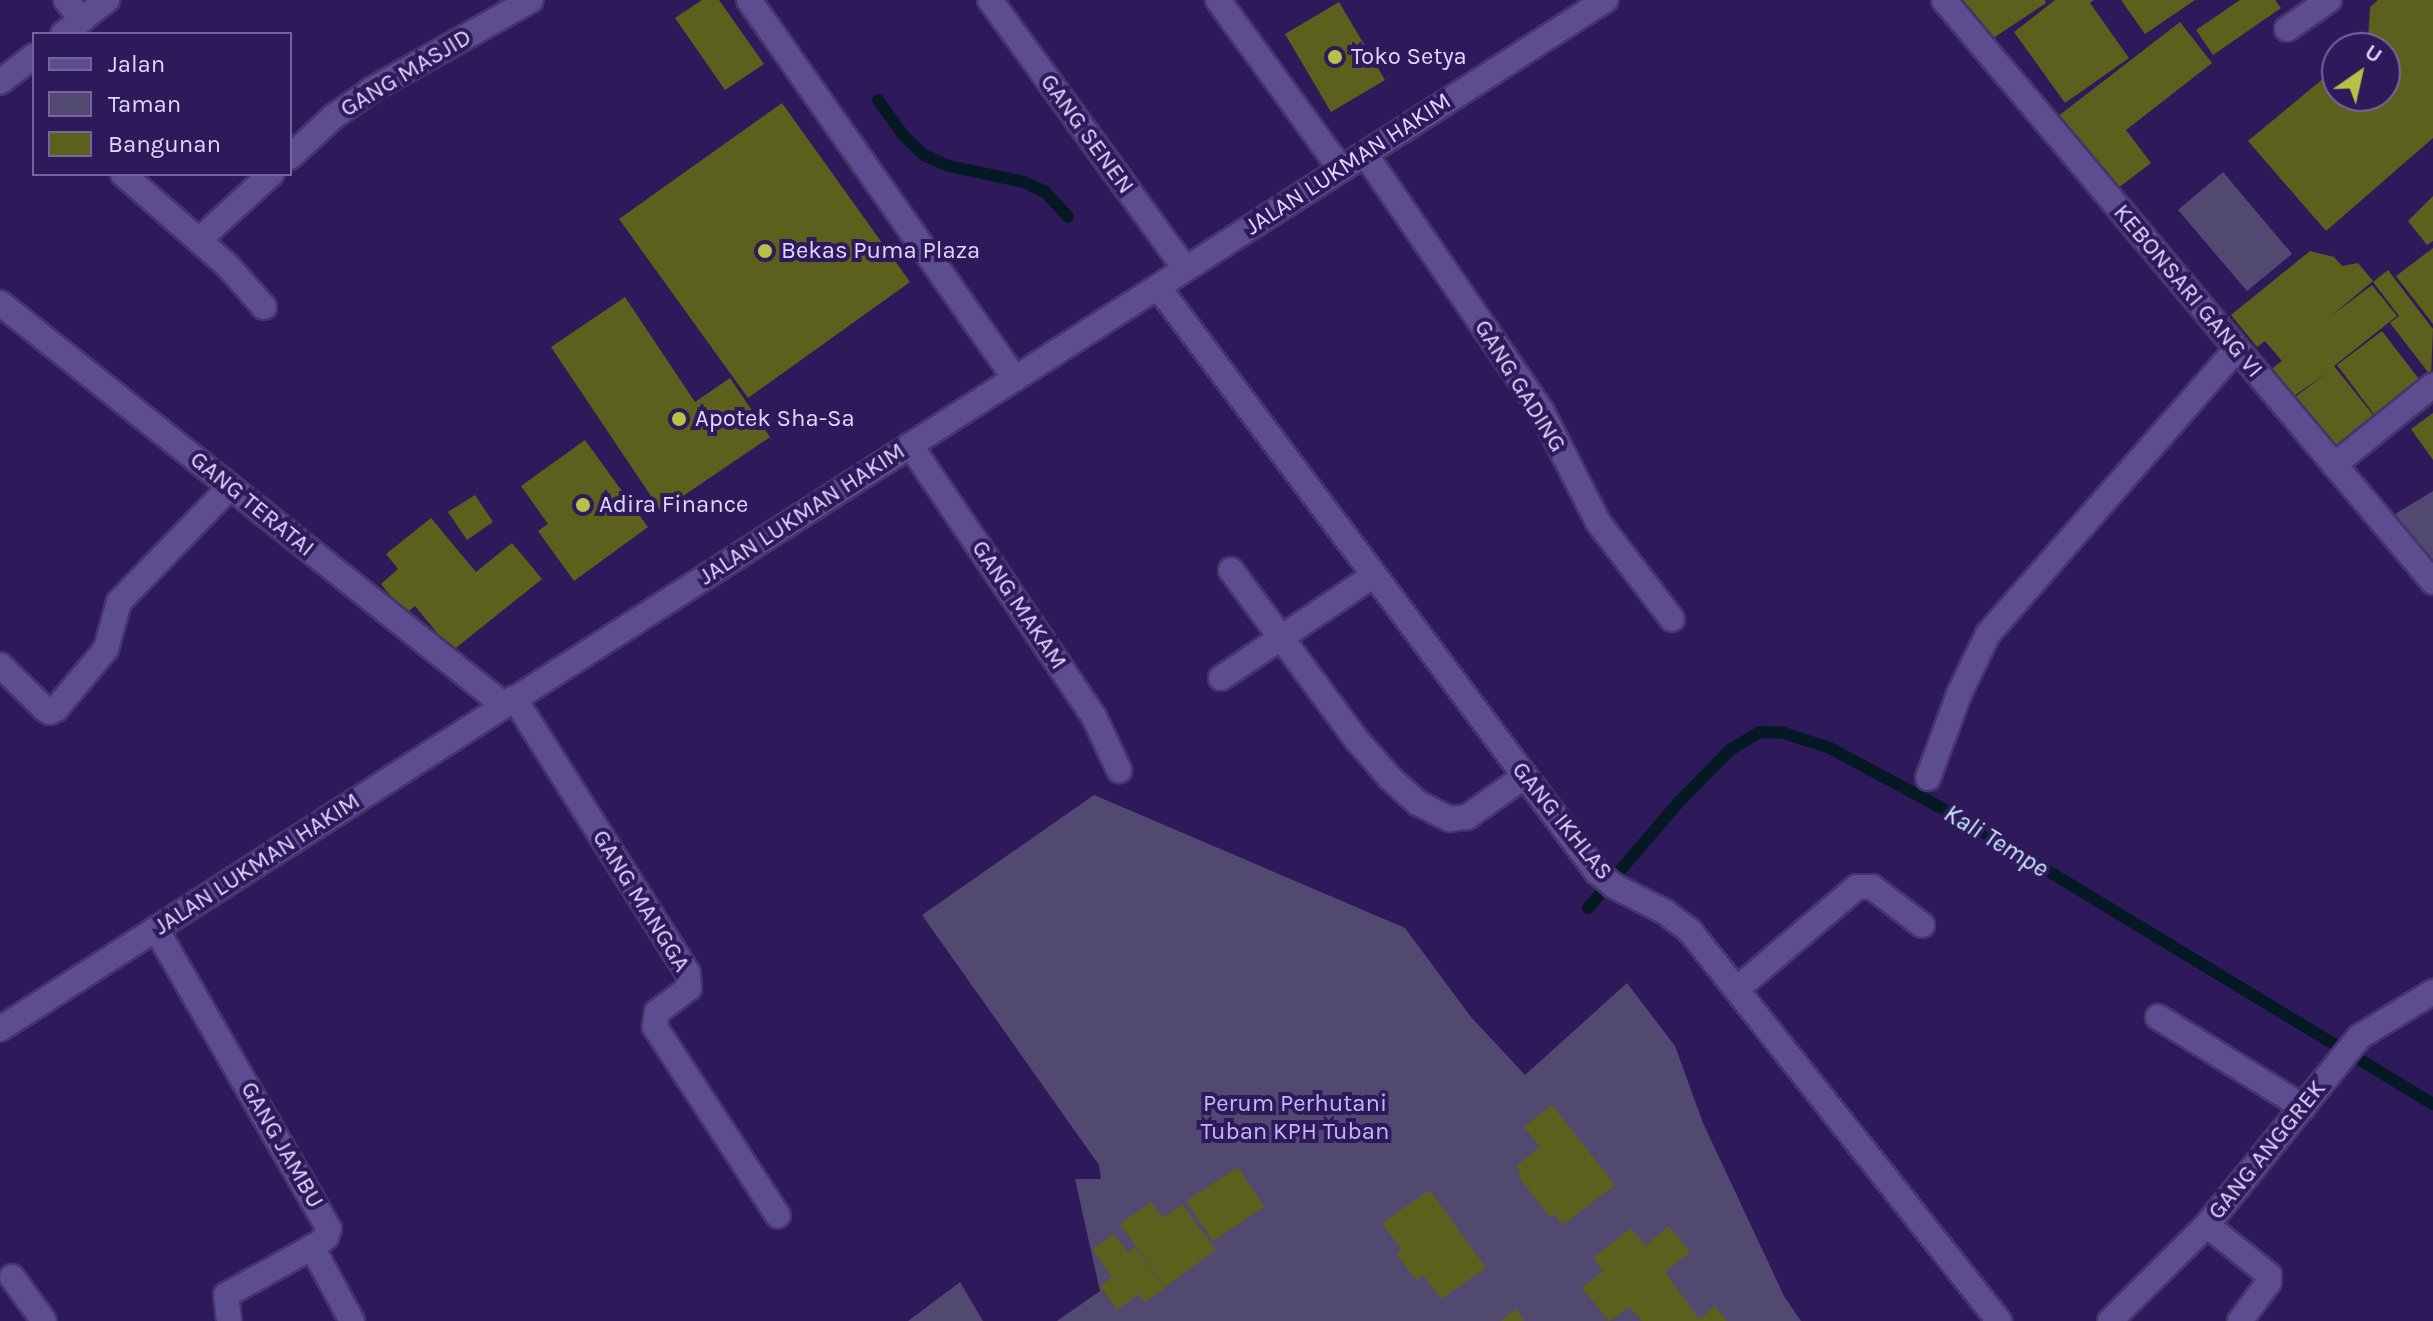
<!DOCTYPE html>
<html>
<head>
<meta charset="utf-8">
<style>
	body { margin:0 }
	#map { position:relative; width:2433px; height:1321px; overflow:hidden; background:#2e195a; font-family:Karla,sans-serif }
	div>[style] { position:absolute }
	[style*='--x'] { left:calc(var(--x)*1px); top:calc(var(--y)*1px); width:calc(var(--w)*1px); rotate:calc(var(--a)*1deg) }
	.green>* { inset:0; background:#514970 }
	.stream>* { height:12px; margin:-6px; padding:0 6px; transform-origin:6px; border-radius:6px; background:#041924 }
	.building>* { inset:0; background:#5c601d }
	.roads { filter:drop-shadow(2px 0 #48346c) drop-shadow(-2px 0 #48346c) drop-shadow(0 2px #48346c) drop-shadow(0 -2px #48346c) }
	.service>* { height:24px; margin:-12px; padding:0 12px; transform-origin:12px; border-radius:12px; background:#5c4c90 }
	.minor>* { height:24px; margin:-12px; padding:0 12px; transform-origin:12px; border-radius:12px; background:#5c4c90 }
	.secondary>* { height:24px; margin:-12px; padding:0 12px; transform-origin:12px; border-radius:12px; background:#5c4c90 }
	.dots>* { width:22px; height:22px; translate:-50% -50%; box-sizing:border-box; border:4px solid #2e195a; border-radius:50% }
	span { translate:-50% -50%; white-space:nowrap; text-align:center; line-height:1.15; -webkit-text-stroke:8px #2e195a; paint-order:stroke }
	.poi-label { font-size:24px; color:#ded7ff }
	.left { translate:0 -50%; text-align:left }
	.street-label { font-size:24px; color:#ded7ff }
	.park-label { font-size:24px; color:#c2b6f9 }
	.water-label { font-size:26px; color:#c4e9fe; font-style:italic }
	.legend { position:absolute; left:32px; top:32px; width:260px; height:144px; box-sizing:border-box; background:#2e195a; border:2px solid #74659c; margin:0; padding:10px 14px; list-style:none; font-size:24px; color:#ded7ff }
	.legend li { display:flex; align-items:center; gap:16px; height:40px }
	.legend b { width:40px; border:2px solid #74659c }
	.north { position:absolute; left:2321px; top:32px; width:80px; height:80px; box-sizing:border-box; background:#2e195a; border:2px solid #74659c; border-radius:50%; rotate:34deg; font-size:22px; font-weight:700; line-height:32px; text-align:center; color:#ded7ff }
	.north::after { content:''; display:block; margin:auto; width:28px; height:36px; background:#b9c046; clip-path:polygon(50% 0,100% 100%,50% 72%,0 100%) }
</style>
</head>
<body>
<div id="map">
	<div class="green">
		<i style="clip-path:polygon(2223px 172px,2292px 254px,2247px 291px,2178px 210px)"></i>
		<i style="clip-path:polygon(2433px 491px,2433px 565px,2392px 516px)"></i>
		<i style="clip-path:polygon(1094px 795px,1405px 928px,1471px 1017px,1525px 1075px,1627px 983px,1675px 1046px,1703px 1123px,1784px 1296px,1801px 1321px,1057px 1321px,1100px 1291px,1075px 1179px,1101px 1179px,1099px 1165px,922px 915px)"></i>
		<i style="clip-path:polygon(960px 1282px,983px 1321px,908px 1321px)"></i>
	</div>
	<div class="stream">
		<i style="--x:878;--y:100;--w:44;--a:54.2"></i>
		<i style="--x:904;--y:136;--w:28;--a:44"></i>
		<i style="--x:924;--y:155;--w:27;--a:24"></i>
		<i style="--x:949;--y:166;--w:77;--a:12"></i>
		<i style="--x:1024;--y:182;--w:23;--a:25"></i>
		<i style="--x:1045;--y:192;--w:34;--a:47"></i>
		<i style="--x:1588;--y:908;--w:137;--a:-49.4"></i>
		<i style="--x:1677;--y:804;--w:76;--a:-45.5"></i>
		<i style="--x:1730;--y:750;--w:35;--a:-31"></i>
		<i style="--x:1760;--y:732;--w:24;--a:2"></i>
		<i style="--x:1784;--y:733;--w:48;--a:18.1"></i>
		<i style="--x:1830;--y:748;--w:150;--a:28.3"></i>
		<i style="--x:1962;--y:819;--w:551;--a:31.18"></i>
	</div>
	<div class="building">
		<i style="clip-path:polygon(702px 0,719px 0,764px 64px,725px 90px,675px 18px)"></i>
		<i style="clip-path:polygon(1959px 0,2045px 0,2046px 3px,1992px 39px,1971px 9px,1967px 12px)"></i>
		<i style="clip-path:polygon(2055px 0,2094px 0,2090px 3px,2129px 58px,2065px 103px,2014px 32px)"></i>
		<i style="clip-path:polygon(2121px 0,2195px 0,2145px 34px)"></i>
		<i style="clip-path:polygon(2240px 0,2275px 0,2281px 8px,2213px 55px,2196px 30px)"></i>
		<i style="clip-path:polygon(2378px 0,2433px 0,2433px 138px,2326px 231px,2248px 141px,2337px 67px,2337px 96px,2385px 96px,2385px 48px,2360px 48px,2368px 41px,2370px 7px)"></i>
		<i style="clip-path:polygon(1339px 2px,1385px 80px,1331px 112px,1285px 34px)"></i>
		<i style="clip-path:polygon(2180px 22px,2212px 63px,2126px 130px,2151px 163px,2114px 191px,2057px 117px)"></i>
		<i style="clip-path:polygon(782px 103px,910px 282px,748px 398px,619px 219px)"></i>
		<i style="clip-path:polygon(2433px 196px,2433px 241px,2427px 245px,2408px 221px)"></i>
		<i style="clip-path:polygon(2433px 248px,2433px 324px,2396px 276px)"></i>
		<i style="clip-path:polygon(2310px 251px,2334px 257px,2342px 266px,2358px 263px,2373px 281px,2331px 316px,2372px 285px,2397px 316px,2334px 366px,2374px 416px,2326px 454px,2287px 403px,2328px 372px,2287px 401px,2265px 374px,2282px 361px,2265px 341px,2257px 347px,2231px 315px)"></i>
		<i style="clip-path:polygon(2388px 270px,2433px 329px,2431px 376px,2390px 323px,2399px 316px,2373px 282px)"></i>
		<i style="clip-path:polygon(625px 297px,695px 402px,730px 378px,770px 437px,661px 511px,551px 347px)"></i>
		<i style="clip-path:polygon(2382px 331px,2422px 383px,2376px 417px,2337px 365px)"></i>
		<i style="clip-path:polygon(2433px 413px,2433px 460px,2411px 429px)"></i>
		<i style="clip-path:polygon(585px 440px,648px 527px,574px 581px,538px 531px,548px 524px,521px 486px)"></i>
		<i style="clip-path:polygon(475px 495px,493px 522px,467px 540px,448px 512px)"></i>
		<i style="clip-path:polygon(431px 518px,476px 572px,512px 543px,542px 579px,452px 651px,415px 606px,405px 614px,381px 584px,398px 569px,386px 554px)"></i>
		<i style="clip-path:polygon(1552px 1105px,1615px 1185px,1563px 1225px,1554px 1214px,1550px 1217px,1518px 1176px,1521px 1173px,1516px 1166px,1540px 1147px,1524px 1127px)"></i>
		<i style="clip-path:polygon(1238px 1167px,1264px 1207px,1213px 1241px,1186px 1201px)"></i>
		<i style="clip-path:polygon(1430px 1190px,1486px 1268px,1441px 1299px,1423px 1275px,1416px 1280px,1396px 1253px,1402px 1250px,1382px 1223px)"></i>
		<i style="clip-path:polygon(1151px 1202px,1163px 1218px,1182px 1204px,1216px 1250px,1165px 1287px,1120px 1224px)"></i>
		<i style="clip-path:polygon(1669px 1226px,1690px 1252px,1665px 1272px,1699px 1319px,1715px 1306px,1727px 1321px,1642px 1321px,1630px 1307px,1609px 1321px,1582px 1288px,1603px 1271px,1593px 1258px,1631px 1228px,1645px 1246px)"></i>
		<i style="clip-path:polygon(1114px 1234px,1128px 1252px,1135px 1247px,1165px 1288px,1145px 1302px,1139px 1294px,1117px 1310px,1100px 1286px,1112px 1277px,1092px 1249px)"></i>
		<i style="clip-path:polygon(1516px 1309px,1524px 1321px,1500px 1321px)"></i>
	</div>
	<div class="roads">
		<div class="service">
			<i style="--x:66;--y:0;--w:26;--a:51"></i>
			<i style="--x:1365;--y:154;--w:313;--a:55.5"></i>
			<i style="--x:1542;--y:412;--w:123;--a:63"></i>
			<i style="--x:1598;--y:522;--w:122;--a:52.7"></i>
			<i style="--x:290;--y:157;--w:59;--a:-42.9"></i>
			<i style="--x:333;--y:117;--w:49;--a:-35"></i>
			<i style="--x:373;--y:89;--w:181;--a:-29.4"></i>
			<i style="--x:123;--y:174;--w:138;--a:41.2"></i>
			<i style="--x:227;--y:265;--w:56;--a:48.6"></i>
			<i style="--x:199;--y:240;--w:98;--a:-42.5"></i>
			<i style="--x:910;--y:445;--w:328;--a:55.9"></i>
			<i style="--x:1094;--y:717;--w:59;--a:64.7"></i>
			<i style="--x:1231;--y:570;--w:212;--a:53.5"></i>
			<i style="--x:1357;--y:740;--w:50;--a:49"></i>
			<i style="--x:1390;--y:778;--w:38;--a:42"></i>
			<i style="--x:1418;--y:803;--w:36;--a:27"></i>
			<i style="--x:1450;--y:819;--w:17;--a:-7"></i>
			<i style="--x:1467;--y:817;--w:71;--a:-35.3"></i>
			<i style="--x:0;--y:665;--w:63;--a:44.4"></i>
			<i style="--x:45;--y:709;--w:6;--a:31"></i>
			<i style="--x:50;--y:712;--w:7;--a:-27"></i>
			<i style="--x:56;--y:709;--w:78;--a:-50.2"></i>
			<i style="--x:106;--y:649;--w:49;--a:-74.5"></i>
			<i style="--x:119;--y:602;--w:160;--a:-46"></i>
			<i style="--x:1221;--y:678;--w:184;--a:-33.9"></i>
			<i style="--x:514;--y:698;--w:325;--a:57.7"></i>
			<i style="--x:688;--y:973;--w:15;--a:86"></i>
			<i style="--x:689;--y:988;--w:40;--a:143"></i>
			<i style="--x:657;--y:1012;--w:15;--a:98"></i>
			<i style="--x:655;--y:1027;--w:225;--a:56.9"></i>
			<i style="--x:1928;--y:778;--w:90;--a:-69.7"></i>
			<i style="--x:1959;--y:694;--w:67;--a:-64.2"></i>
			<i style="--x:1988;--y:634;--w:378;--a:-48.9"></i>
			<i style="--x:156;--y:929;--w:346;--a:60"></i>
			<i style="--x:329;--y:1229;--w:9;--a:111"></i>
			<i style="--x:326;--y:1237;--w:11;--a:139"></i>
			<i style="--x:318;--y:1244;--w:105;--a:151"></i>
			<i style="--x:226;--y:1295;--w:26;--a:83"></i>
			<i style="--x:1737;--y:989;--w:157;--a:-40.4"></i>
			<i style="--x:1857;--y:887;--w:15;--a:0"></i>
			<i style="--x:1872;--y:887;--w:63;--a:37.2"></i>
			<i style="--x:2158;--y:1017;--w:171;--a:31.8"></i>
			<i style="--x:2207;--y:1225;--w:80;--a:38.9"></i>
			<i style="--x:2269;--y:1275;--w:7;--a:90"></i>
			<i style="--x:2269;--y:1282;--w:49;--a:126.6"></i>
			<i style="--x:312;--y:1247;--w:84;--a:61.6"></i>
			<i style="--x:12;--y:1277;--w:54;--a:54"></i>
			<i style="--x:2110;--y:1321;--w:136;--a:-44.7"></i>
			<i style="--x:2207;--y:1225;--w:242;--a:-51"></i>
			<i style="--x:2359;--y:1037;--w:87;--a:-31.3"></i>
		</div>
		<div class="minor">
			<i style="--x:749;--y:0;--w:462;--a:54.9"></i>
			<i style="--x:990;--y:0;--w:331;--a:54"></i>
			<i style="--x:1218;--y:0;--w:209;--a:54"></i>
			<i style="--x:1944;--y:0;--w:760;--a:49.96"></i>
			<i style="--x:2287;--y:29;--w:51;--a:-34.6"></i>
			<i style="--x:63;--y:34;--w:56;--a:-37.7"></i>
			<i style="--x:0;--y:82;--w:43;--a:-37.4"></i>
			<i style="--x:1158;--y:287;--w:731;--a:53.11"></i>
			<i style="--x:1597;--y:872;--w:22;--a:39"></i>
			<i style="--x:1614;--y:886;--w:57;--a:27"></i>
			<i style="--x:1665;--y:912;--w:31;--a:37"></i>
			<i style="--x:1690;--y:931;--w:498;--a:51.6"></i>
			<i style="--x:0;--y:303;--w:645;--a:38.58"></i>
			<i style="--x:2334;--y:465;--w:127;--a:-38.9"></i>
		</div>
		<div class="secondary">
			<i style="--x:0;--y:1029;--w:1907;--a:-32.66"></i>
		</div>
	</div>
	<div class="dots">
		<i style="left:1335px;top:57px;background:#b9c046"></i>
		<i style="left:765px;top:251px;background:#b9c046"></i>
		<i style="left:679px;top:419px;background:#b9c046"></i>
		<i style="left:583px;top:505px;background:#b9c046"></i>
	</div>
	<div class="poi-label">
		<span class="left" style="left:1351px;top:57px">Toko Setya</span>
		<span class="left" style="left:781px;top:251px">Bekas Puma Plaza</span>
		<span class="left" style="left:695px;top:419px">Apotek Sha-Sa</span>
		<span class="left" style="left:599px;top:505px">Adira Finance</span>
	</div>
	<div class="street-label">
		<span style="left:406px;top:73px;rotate:-31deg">GANG MASJID</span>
		<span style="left:1087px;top:134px;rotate:54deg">GANG SENEN</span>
		<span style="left:1348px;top:164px;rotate:-33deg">JALAN LUKMAN HAKIM</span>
		<span style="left:2188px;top:291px;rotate:50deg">KEBONSARI GANG VI</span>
		<span style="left:1520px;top:386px;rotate:58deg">GANG GADING</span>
		<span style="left:252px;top:504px;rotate:39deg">GANG TERATAI</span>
		<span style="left:802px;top:514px;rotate:-33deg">JALAN LUKMAN HAKIM</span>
		<span style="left:1019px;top:605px;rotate:56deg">GANG MAKAM</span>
		<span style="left:1562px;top:821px;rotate:51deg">GANG IKHLAS</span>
		<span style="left:257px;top:864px;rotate:-33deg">JALAN LUKMAN HAKIM</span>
		<span style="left:641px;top:901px;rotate:58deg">GANG MANGGA</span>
		<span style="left:282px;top:1145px;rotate:60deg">GANG JAMBU</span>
		<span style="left:2267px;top:1150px;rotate:-51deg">GANG ANGGREK</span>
	</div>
	<div class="park-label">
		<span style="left:1295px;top:1118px">Perum Perhutani<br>Tuban KPH Tuban</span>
	</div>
	<div class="water-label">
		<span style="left:1996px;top:841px;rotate:31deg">Kali Tempe</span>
	</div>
	<ul class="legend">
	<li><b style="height:10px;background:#5c4c90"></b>Jalan</li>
	<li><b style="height:22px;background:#514970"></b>Taman</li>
	<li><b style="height:22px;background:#5c601d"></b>Bangunan</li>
	</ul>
	<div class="north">U</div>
</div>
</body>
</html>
